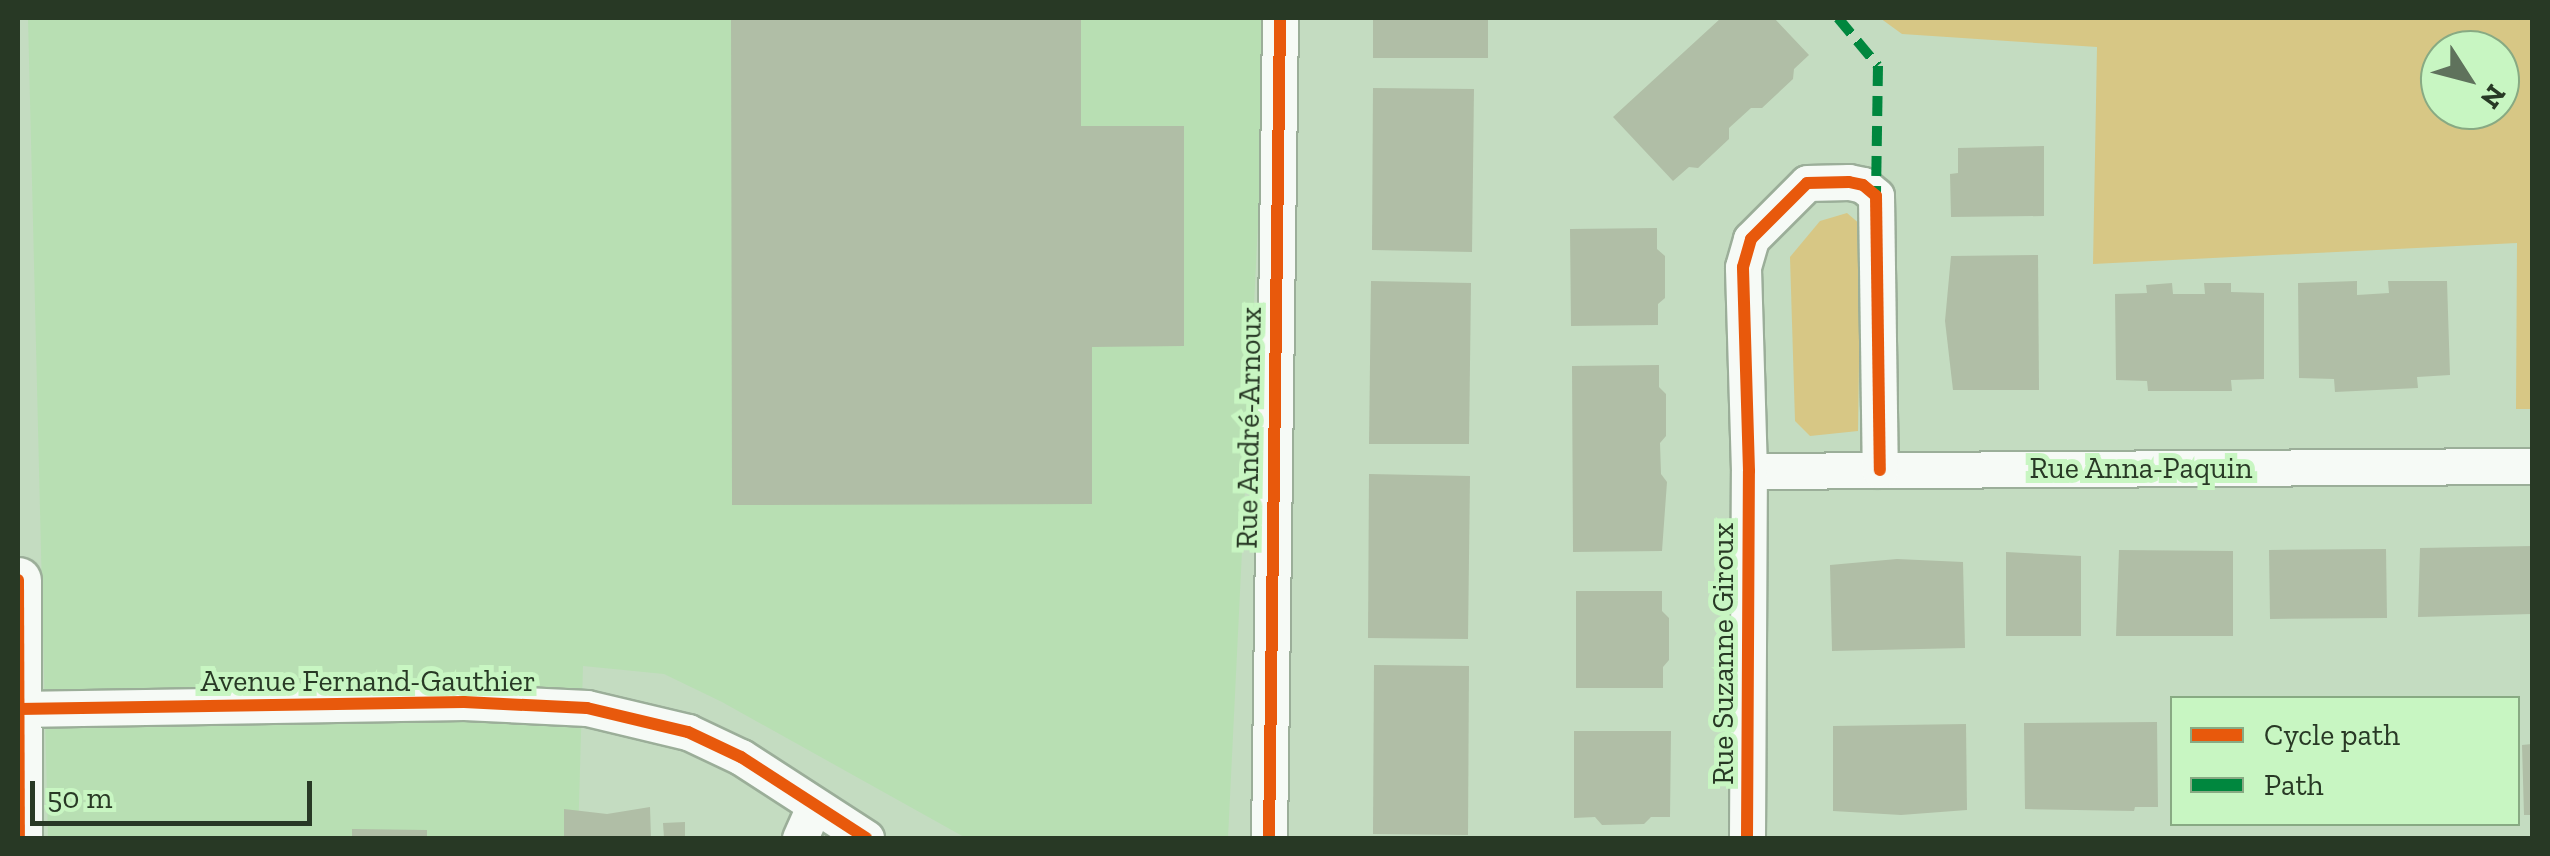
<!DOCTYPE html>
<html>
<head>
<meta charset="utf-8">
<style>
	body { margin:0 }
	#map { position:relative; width:2550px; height:856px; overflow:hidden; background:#c4dcc1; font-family:"Zilla Slab",serif }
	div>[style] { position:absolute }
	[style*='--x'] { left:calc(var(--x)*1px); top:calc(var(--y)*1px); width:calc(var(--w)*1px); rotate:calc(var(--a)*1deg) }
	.built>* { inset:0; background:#b8dfb3 }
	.green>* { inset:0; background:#d7c785 }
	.building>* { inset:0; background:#b0bea6 }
	.roads { filter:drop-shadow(2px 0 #9bae99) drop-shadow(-2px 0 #9bae99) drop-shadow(0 2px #9bae99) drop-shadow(0 -2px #9bae99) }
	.minor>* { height:35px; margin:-17.5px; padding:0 17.5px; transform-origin:17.5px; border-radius:17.5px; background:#f6faf6 }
	.tertiary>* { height:45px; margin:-22.5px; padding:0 22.5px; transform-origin:22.5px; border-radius:22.5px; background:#f6faf6 }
	.quiet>* { height:10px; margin-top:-5px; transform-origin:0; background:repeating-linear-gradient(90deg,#00873e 0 20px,transparent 0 30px) }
	.cycleway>* { height:12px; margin:-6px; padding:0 6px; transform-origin:6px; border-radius:6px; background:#e8590c }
	span { translate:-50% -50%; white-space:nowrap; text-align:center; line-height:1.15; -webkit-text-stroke:10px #c8f6c2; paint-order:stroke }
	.street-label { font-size:30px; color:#283925 }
	.frame { position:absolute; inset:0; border:20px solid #283925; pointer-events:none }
	.legend { position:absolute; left:2170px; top:696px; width:350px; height:130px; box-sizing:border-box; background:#c8f6c2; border:2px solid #88aa83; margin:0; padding:12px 18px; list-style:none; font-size:30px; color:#283925 }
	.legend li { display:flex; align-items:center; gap:20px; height:50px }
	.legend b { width:50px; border:2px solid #88aa83 }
	.north { position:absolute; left:2420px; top:30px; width:100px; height:100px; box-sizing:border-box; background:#c8f6c2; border:2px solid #88aa83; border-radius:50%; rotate:126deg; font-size:28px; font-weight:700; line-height:40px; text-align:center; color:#283925 }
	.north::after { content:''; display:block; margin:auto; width:35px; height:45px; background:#5f725c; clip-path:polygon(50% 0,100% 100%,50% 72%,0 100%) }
	.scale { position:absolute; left:30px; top:781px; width:282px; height:45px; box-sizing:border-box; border:5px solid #283925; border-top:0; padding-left:12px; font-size:30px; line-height:35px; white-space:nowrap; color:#283925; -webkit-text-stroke:8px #c8f6c2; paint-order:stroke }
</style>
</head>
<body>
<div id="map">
	<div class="built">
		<i style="clip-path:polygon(28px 18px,1268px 18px,1228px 838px,966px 838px,722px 702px,664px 674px,583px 666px,578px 838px,48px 838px)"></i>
	</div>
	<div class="green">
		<i style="clip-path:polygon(evenodd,1880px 18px,2532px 18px,2532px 409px,2516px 409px,2517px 243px,2093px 264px,2097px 47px,1902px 34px,1880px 18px,2440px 50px,2500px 50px,2500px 110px,2440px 110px,2440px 50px)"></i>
		<i style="clip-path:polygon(1847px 213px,1861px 225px,1858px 431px,1810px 436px,1795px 421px,1790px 257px,1820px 221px)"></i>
	</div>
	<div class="building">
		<i style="clip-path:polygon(731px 18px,1081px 18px,1081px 126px,1184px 126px,1184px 346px,1092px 347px,1092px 504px,732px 505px)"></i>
		<i style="clip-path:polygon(1373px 18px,1488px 18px,1488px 58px,1373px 58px)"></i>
		<i style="clip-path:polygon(1721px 18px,1774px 18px,1809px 55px,1794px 69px,1793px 79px,1762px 108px,1751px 108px,1729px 128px,1729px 139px,1698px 168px,1689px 167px,1673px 181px,1613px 117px)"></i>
		<i style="clip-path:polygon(1373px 88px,1474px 89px,1472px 252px,1372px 250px)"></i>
		<i style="clip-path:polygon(2044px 146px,2044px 216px,1951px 217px,1950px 174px,1958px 173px,1958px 148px)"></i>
		<i style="clip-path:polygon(1657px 228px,1657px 249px,1665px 256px,1665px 298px,1658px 304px,1658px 325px,1571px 326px,1570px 229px)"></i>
		<i style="clip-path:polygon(2038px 255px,2039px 390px,1953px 390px,1945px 321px,1951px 256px)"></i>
		<i style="clip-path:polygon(1371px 281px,1471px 283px,1469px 444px,1369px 444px)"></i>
		<i style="clip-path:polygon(2357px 281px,2357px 295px,2389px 293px,2388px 281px,2447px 281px,2450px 375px,2417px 377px,2418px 388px,2335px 392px,2334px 379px,2299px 378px,2298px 283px)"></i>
		<i style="clip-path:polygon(2172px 283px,2173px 294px,2205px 294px,2204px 283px,2231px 283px,2231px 292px,2264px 293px,2264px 379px,2231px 380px,2232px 391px,2148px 391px,2147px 381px,2116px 380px,2115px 294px,2147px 293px,2146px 285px)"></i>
		<i style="clip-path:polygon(1659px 365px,1659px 387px,1666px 394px,1666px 436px,1660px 443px,1661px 474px,1667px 482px,1662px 551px,1573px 552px,1572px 366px)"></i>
		<i style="clip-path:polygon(1369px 474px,1470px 476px,1468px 639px,1368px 638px)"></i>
		<i style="clip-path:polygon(2532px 546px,2532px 614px,2418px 617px,2420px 548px)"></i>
		<i style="clip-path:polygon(2386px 549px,2387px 618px,2270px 619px,2269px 550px)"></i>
		<i style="clip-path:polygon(2119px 550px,2233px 551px,2233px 636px,2116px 636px)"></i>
		<i style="clip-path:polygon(2006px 552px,2081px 556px,2081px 636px,2006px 636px)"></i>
		<i style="clip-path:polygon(1897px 559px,1963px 562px,1965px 648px,1832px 651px,1830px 565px)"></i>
		<i style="clip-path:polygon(1576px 591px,1662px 591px,1662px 611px,1669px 618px,1669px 660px,1663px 667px,1663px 688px,1576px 688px)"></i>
		<i style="clip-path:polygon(1374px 665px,1469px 666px,1468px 835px,1373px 834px)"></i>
		<i style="clip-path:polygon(2157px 722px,2158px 807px,2135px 807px,2134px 811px,2025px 809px,2024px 723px)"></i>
		<i style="clip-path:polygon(1966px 724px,1967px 810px,1901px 815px,1833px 811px,1833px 726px)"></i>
		<i style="clip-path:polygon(1574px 731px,1671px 731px,1670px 817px,1651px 817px,1644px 824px,1602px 825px,1595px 817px,1574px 818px)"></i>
		<i style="clip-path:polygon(2532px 744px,2532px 815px,2524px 815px,2522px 745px)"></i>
		<i style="clip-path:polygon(650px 807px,651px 838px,564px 838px,564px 809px,607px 814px)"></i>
		<i style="clip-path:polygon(685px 822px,685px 838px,664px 838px,663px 823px)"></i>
		<i style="clip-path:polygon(352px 829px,427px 830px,427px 838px,352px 838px)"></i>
	</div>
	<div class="roads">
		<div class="minor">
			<i style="--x:1749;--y:471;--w:783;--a:-0.37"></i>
			<i style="--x:18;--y:709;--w:446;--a:-0.9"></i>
			<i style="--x:464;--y:702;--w:123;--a:2.8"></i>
			<i style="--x:587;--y:708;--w:104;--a:13.4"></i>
			<i style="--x:688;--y:732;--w:59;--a:25.3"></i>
			<i style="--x:741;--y:757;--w:149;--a:32.9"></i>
			<i style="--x:800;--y:838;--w:35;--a:-66"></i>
			<i style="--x:1269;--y:838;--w:820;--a:-89.23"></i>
			<i style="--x:1747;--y:838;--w:367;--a:-89.7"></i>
			<i style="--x:1749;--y:471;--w:204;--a:-91.7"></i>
			<i style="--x:1743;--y:267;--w:29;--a:-74"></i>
			<i style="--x:1751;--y:239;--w:79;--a:-45"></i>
			<i style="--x:1807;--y:183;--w:42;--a:-1.4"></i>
			<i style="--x:1849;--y:182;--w:14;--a:12"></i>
			<i style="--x:1863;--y:185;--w:17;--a:40"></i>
			<i style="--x:1876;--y:196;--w:274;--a:89.2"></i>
		</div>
		<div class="tertiary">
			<i style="--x:18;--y:580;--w:258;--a:89.8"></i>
		</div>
	</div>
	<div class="quiet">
		<i style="--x:1838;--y:18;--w:62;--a:50.2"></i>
		<i style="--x:1878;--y:66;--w:130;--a:90.9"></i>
	</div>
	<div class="cycleway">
		<i style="--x:18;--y:580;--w:258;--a:89.8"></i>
		<i style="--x:18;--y:709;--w:446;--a:-0.9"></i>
		<i style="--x:464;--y:702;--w:123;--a:2.8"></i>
		<i style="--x:587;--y:708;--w:104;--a:13.4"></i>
		<i style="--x:688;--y:732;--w:59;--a:25.3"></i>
		<i style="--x:741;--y:757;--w:149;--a:32.9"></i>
		<i style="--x:1269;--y:838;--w:820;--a:-89.23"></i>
		<i style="--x:1747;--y:838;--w:367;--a:-89.7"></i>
		<i style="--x:1749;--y:471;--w:204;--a:-91.7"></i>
		<i style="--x:1743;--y:267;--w:29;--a:-74"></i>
		<i style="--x:1751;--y:239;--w:79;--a:-45"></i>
		<i style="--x:1807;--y:183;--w:42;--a:-1.4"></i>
		<i style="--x:1849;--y:182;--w:14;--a:12"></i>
		<i style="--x:1863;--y:185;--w:17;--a:40"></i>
		<i style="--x:1876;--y:196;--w:274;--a:89.2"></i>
	</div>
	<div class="street-label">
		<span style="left:1249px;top:428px;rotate:-89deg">Rue André-Arnoux</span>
		<span style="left:2141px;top:468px">Rue Anna-Paquin</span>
		<span style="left:1723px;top:654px;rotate:-90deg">Rue Suzanne Giroux</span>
		<span style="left:368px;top:681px">Avenue Fernand-Gauthier</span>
	</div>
	<div class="frame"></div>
	<ul class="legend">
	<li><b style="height:12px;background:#e8590c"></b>Cycle path</li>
	<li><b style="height:12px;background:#00873e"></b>Path</li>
	</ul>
	<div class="north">N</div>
	<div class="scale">50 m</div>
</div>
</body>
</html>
